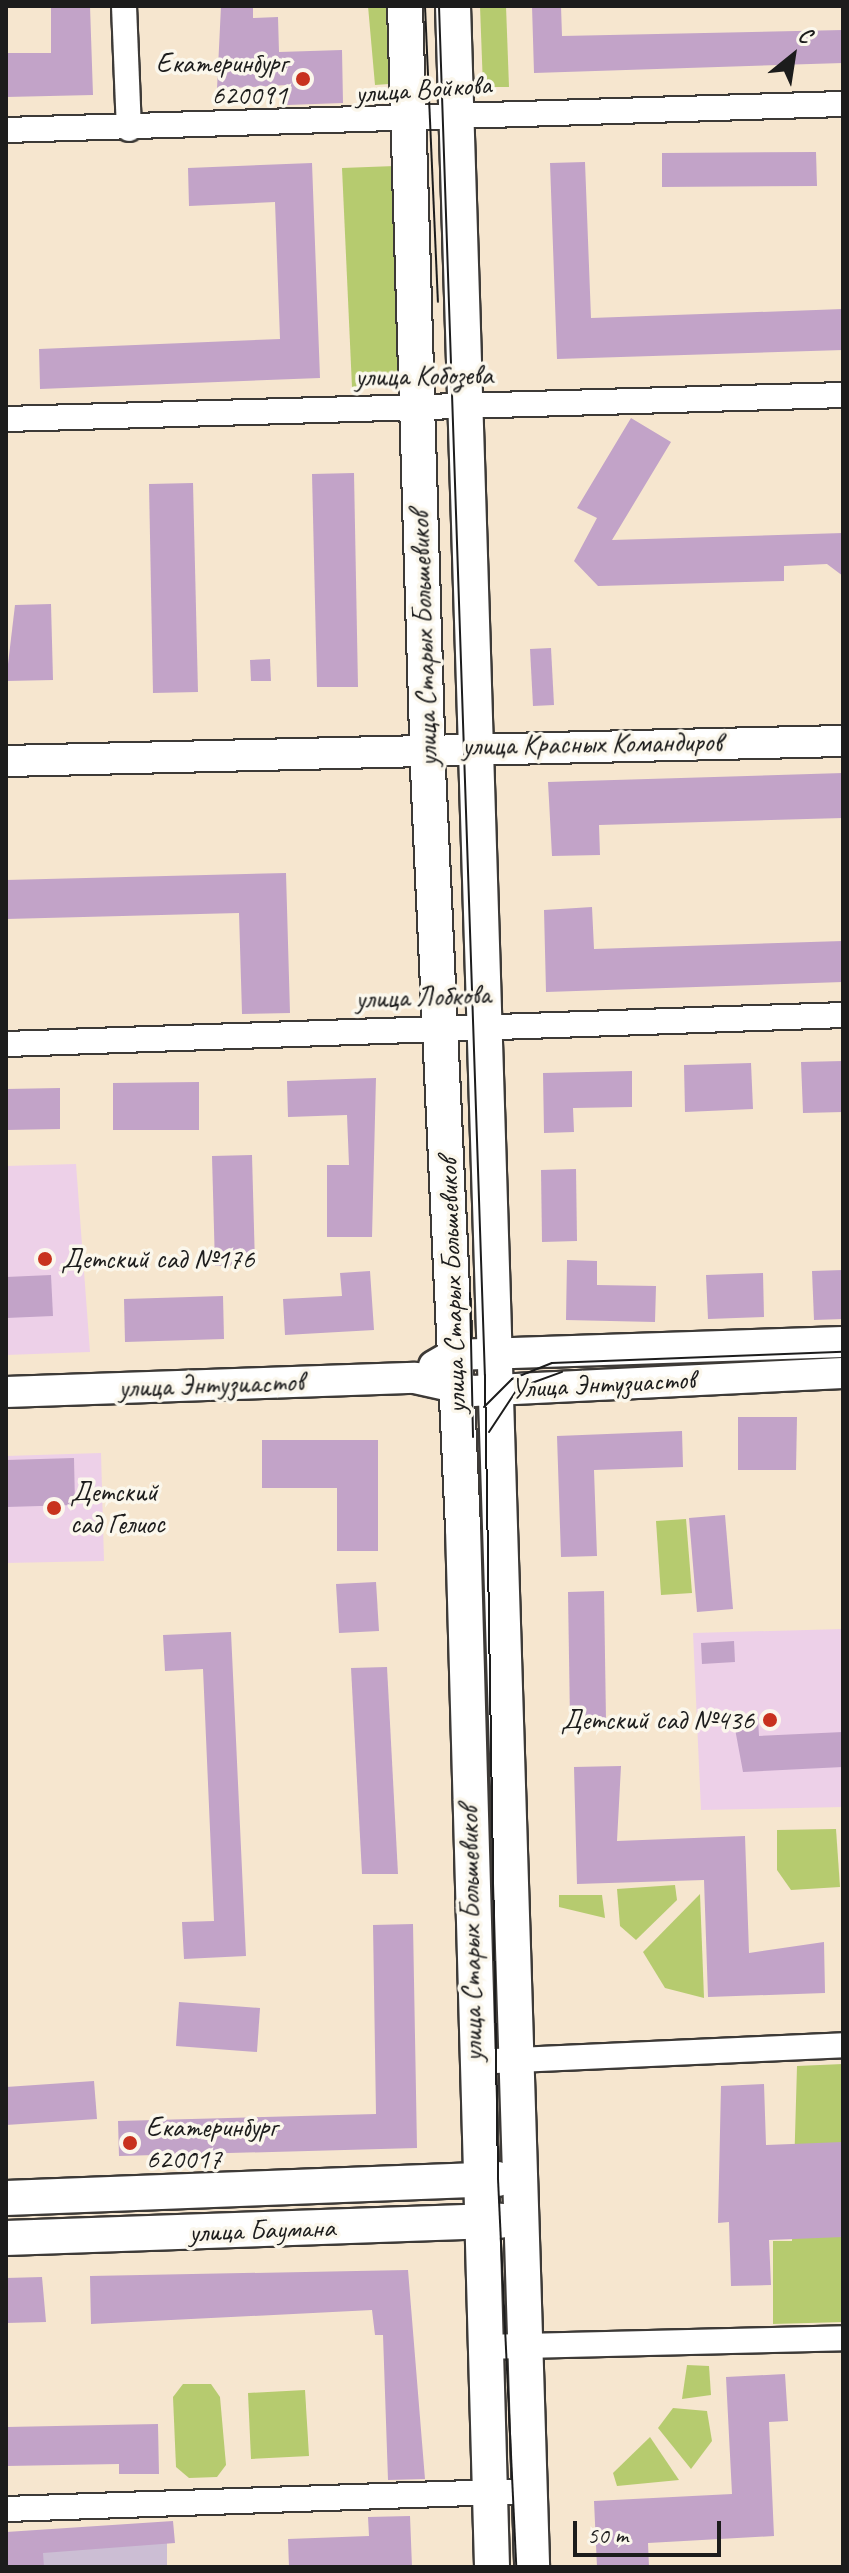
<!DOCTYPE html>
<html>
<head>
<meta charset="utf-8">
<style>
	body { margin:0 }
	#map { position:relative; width:849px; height:2573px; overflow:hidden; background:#f6e6cf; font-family:Caveat,sans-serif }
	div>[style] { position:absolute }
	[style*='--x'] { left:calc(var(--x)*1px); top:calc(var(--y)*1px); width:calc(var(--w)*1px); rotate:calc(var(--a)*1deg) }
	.built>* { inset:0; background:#edd0e8 }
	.industrial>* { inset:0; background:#ccbed4 }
	.green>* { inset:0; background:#b6cb6f }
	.building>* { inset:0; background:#c2a3c8 }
	.roads { filter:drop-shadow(2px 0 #3d3a37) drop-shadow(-2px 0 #3d3a37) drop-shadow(0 2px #3d3a37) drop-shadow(0 -2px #3d3a37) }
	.minor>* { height:24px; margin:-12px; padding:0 12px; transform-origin:12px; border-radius:12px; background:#fff }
	.tertiary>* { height:30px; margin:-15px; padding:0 15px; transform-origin:15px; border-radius:15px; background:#fff }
	.secondary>* { height:34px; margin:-17px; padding:0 17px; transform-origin:17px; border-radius:17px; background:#fff }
	.tram>* { height:2px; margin:-1px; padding:0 1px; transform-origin:1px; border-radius:1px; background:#1c1c1c }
	.dots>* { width:22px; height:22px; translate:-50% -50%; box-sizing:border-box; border:4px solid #fbf7ec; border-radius:50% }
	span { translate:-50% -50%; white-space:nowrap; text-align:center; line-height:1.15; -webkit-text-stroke:7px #fbf7ec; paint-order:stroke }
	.poi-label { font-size:28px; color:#1c1c1c }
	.right { translate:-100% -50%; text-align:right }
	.left { translate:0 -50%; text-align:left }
	.street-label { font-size:28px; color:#1c1c1c }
	.frame { position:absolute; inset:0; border:8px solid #1c1c1c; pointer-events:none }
	.north { position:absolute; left:753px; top:16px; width:80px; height:80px; -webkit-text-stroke:6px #fbf7ec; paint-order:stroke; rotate:30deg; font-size:22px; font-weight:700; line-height:32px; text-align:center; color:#1c1c1c }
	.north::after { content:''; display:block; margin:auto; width:28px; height:36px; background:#1c1c1c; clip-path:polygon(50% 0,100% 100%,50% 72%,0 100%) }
	.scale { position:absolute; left:573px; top:2521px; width:148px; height:36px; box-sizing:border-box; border:4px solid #1c1c1c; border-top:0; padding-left:10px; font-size:24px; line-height:28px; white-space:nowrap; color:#1c1c1c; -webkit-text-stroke:6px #fbf7ec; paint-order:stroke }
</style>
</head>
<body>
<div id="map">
	<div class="built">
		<i style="clip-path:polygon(76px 1164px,90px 1352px,6px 1355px,6px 1166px)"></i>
		<i style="clip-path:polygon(101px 1453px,104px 1561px,6px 1563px,6px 1456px)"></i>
		<i style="clip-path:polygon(843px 1629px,843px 1807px,701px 1810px,693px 1633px)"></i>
	</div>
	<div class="industrial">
		<i style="clip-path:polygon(167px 2531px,167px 2567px,34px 2567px,33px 2544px)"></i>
	</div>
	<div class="green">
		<i style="clip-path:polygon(368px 6px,386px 6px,389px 84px,375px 85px)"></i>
		<i style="clip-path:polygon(480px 6px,506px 6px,509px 87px,483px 87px)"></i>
		<i style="clip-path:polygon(395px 166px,407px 386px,352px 387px,342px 168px)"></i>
		<i style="clip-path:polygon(686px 1519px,692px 1593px,661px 1595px,656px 1521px)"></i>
		<i style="clip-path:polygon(836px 1829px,840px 1887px,791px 1890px,777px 1870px,777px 1830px)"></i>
		<i style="clip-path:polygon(675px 1885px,677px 1900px,636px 1940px,620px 1926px,617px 1889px)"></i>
		<i style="clip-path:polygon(700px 1894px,704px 1998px,665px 1988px,643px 1952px)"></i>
		<i style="clip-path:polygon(559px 1895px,602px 1895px,605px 1918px,559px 1907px)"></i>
		<i style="clip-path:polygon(843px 2064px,843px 2322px,773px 2324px,773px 2241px,792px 2241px,797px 2066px)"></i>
		<i style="clip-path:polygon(687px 2365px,709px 2366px,711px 2395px,682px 2399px)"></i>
		<i style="clip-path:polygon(183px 2384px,211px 2384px,220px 2397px,226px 2465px,217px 2477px,189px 2478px,176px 2467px,173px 2397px)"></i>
		<i style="clip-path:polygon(305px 2390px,309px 2456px,251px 2459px,248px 2393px)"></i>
		<i style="clip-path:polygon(673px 2408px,707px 2411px,712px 2441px,691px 2469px,658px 2428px)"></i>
		<i style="clip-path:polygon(650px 2437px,679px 2480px,617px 2486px,613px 2473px)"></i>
	</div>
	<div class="building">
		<i style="clip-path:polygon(51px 6px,90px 6px,93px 95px,6px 97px,6px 53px,51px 53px)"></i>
		<i style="clip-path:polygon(221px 6px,253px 6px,253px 18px,278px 17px,279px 52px,342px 50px,343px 103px,287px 105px,287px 85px,217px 89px)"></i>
		<i style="clip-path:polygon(532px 6px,561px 6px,562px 36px,843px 30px,843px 63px,534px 73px)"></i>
		<i style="clip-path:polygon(816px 152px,817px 186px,662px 187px,662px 153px)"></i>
		<i style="clip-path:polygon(585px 162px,591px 318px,843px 309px,843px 350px,557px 359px,550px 163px)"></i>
		<i style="clip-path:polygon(312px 163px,320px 378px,40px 389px,39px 349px,280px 339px,275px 202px,189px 206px,188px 168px)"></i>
		<i style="clip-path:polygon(631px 418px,671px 442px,612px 540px,843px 533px,843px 576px,827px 564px,784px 566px,784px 581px,598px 586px,574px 561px,597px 518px,577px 508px)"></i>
		<i style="clip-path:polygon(354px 473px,358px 687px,317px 687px,312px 474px)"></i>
		<i style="clip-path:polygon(193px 483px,198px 692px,153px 693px,149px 484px)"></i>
		<i style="clip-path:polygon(51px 604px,53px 680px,6px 681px,15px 605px)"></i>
		<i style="clip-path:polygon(551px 648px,554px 705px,533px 706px,530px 649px)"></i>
		<i style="clip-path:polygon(270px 659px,271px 681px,251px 681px,250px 660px)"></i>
		<i style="clip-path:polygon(843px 773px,843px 818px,599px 825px,600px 855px,552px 856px,548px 782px)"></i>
		<i style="clip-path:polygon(286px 873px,290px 1013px,242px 1014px,239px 913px,6px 919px,6px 880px)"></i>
		<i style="clip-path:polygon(592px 907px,594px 949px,843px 941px,843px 982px,546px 992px,544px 910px)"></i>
		<i style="clip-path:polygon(843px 1061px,843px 1112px,803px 1113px,801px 1062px)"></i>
		<i style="clip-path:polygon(751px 1063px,753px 1109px,685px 1112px,684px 1065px)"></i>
		<i style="clip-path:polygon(632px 1071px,632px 1107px,573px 1108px,574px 1132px,544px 1133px,543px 1073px)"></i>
		<i style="clip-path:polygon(376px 1078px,372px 1237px,327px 1237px,327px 1165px,349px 1165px,347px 1115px,288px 1117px,287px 1081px)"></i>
		<i style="clip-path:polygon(199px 1082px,199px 1130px,113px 1130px,113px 1083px)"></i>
		<i style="clip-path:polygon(60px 1088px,60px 1129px,6px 1130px,6px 1089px)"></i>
		<i style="clip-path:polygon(252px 1155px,255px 1265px,215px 1266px,212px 1156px)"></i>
		<i style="clip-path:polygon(576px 1169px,577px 1241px,542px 1242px,541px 1170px)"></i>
		<i style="clip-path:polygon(567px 1260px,597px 1261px,597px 1285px,656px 1286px,655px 1322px,566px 1320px)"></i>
		<i style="clip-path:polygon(843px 1270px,843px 1319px,814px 1320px,812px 1271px)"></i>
		<i style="clip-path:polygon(370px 1271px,374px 1330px,285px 1335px,283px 1299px,342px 1296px,340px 1273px)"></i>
		<i style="clip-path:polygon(763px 1273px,764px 1317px,708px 1319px,706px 1275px)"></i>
		<i style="clip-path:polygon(51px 1275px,53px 1316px,6px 1318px,6px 1277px)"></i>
		<i style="clip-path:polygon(223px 1296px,224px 1339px,125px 1342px,124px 1299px)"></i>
		<i style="clip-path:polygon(738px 1417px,797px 1417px,796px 1470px,738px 1470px)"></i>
		<i style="clip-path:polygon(682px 1431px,683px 1467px,594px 1470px,597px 1556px,561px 1557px,557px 1436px)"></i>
		<i style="clip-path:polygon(262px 1440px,378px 1440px,378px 1551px,337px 1551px,337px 1488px,262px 1488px)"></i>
		<i style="clip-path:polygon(74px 1458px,75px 1505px,6px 1507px,6px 1460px)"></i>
		<i style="clip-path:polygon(725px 1515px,733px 1609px,697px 1612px,689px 1518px)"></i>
		<i style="clip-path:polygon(376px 1582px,379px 1631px,339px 1633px,336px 1584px)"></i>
		<i style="clip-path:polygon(604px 1591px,606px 1721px,570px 1721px,568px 1592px)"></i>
		<i style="clip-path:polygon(231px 1632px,246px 1956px,184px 1959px,182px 1922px,214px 1921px,203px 1669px,165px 1671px,163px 1635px)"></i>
		<i style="clip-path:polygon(734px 1641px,735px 1662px,702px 1664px,701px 1643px)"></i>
		<i style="clip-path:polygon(387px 1667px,398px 1874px,362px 1874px,351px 1668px)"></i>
		<i style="clip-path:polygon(758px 1717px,759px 1736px,843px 1732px,843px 1767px,743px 1772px,733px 1718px)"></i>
		<i style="clip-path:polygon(621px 1766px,617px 1841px,745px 1836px,749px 1953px,824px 1942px,825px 1993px,708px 1997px,704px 1880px,577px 1884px,574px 1767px)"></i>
		<i style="clip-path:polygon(413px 1924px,417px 2148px,119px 2156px,118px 2121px,376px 2114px,373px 1925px)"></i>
		<i style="clip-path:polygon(179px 2002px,260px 2008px,257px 2052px,176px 2046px)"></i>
		<i style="clip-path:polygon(94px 2081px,97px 2119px,6px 2125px,6px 2087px)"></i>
		<i style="clip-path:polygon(764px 2084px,766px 2145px,843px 2142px,843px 2237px,769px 2240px,771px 2285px,731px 2286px,729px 2222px,718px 2223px,721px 2086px)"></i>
		<i style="clip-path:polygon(408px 2270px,425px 2479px,388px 2480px,383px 2335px,375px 2335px,372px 2310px,91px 2324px,90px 2276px)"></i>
		<i style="clip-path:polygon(42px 2277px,46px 2322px,6px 2323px,6px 2278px)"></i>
		<i style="clip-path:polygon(785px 2374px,788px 2421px,769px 2422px,774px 2536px,648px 2543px,649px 2567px,597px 2567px,594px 2501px,732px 2494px,726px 2377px)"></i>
		<i style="clip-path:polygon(158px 2424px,159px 2474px,119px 2474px,119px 2464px,6px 2466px,6px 2427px)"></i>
		<i style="clip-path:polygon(410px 2516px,412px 2567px,289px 2567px,288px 2539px,369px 2536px,368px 2517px)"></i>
		<i style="clip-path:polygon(173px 2521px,175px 2543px,43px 2553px,44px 2567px,6px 2567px,6px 2532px)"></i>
	</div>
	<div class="roads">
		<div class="minor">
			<i style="--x:124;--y:6;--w:123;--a:87.7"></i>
			<i style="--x:6;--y:130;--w:837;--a:-1.78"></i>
			<i style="--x:6;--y:419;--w:837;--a:-1.64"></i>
			<i style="--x:6;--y:1044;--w:838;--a:-1.98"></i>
			<i style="--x:474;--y:2062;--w:369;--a:-2.6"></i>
			<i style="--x:484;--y:2347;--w:359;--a:-1.4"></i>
			<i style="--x:6;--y:2509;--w:523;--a:-1.97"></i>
		</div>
		<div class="tertiary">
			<i style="--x:6;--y:761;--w:837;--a:-1.37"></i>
			<i style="--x:434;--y:1366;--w:22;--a:-30"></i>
			<i style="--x:453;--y:1355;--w:390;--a:-1.9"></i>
			<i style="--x:6;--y:1392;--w:409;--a:-2"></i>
			<i style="--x:415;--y:1378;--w:59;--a:12.6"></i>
			<i style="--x:473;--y:1391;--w:370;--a:-2.8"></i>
		</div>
		<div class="secondary">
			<i style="--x:405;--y:6;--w:763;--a:88.27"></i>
			<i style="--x:428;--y:769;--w:760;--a:87.36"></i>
			<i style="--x:463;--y:1528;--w:1039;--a:88.4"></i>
			<i style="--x:453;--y:6;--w:2562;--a:88.23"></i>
			<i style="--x:6;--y:2198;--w:492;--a:-2.2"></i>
			<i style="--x:6;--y:2238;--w:495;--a:-2"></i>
		</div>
	</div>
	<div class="tram">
		<i style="--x:425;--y:6;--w:296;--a:87.5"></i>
		<i style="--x:439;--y:6;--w:1370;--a:88.08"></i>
		<i style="--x:485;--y:1375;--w:804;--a:89.07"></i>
		<i style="--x:498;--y:2179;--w:388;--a:87.3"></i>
		<i style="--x:470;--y:1293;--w:144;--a:88.8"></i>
		<i style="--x:484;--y:1407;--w:40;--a:-45"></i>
		<i style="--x:512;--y:1379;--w:43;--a:-21.8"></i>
		<i style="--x:552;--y:1363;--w:291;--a:-2.2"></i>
		<i style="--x:489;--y:1432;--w:53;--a:-56.6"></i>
		<i style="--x:518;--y:1388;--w:47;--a:-20"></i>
	</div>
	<div class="dots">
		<i style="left:303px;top:79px;background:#c8321e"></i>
		<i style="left:45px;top:1259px;background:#c8321e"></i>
		<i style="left:54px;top:1508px;background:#c8321e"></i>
		<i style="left:770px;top:1720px;background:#c8321e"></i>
		<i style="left:130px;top:2143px;background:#c8321e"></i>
	</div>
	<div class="poi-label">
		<span class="right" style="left:287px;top:79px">Екатеринбург<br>620091</span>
		<span class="left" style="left:61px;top:1259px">Детский сад №176</span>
		<span class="left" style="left:70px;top:1508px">Детский<br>сад Гелиос</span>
		<span class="right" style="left:754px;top:1720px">Детский сад №436</span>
		<span class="left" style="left:146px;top:2143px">Екатеринбург<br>620017</span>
	</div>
	<div class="street-label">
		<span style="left:423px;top:89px;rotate:-4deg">улица Войкова</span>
		<span style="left:424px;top:376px;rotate:-1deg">улица Кобозева</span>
		<span style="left:424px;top:639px;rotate:-92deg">улица Старых Большевиков</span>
		<span style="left:592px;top:744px;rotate:-1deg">улица Красных Командиров</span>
		<span style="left:423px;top:997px;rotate:-2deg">улица Лобкова</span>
		<span style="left:452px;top:1286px;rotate:-92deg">улица Старых Большевиков</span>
		<span style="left:603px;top:1384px;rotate:-3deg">Улица Энтузиастов</span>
		<span style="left:211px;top:1385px;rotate:-2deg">улица Энтузиастов</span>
		<span style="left:471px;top:1934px;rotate:-91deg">улица Старых Большевиков</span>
		<span style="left:262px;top:2230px;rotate:-2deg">улица Баумана</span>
	</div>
	<div class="frame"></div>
	<div class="north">С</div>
	<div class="scale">50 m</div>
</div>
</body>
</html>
